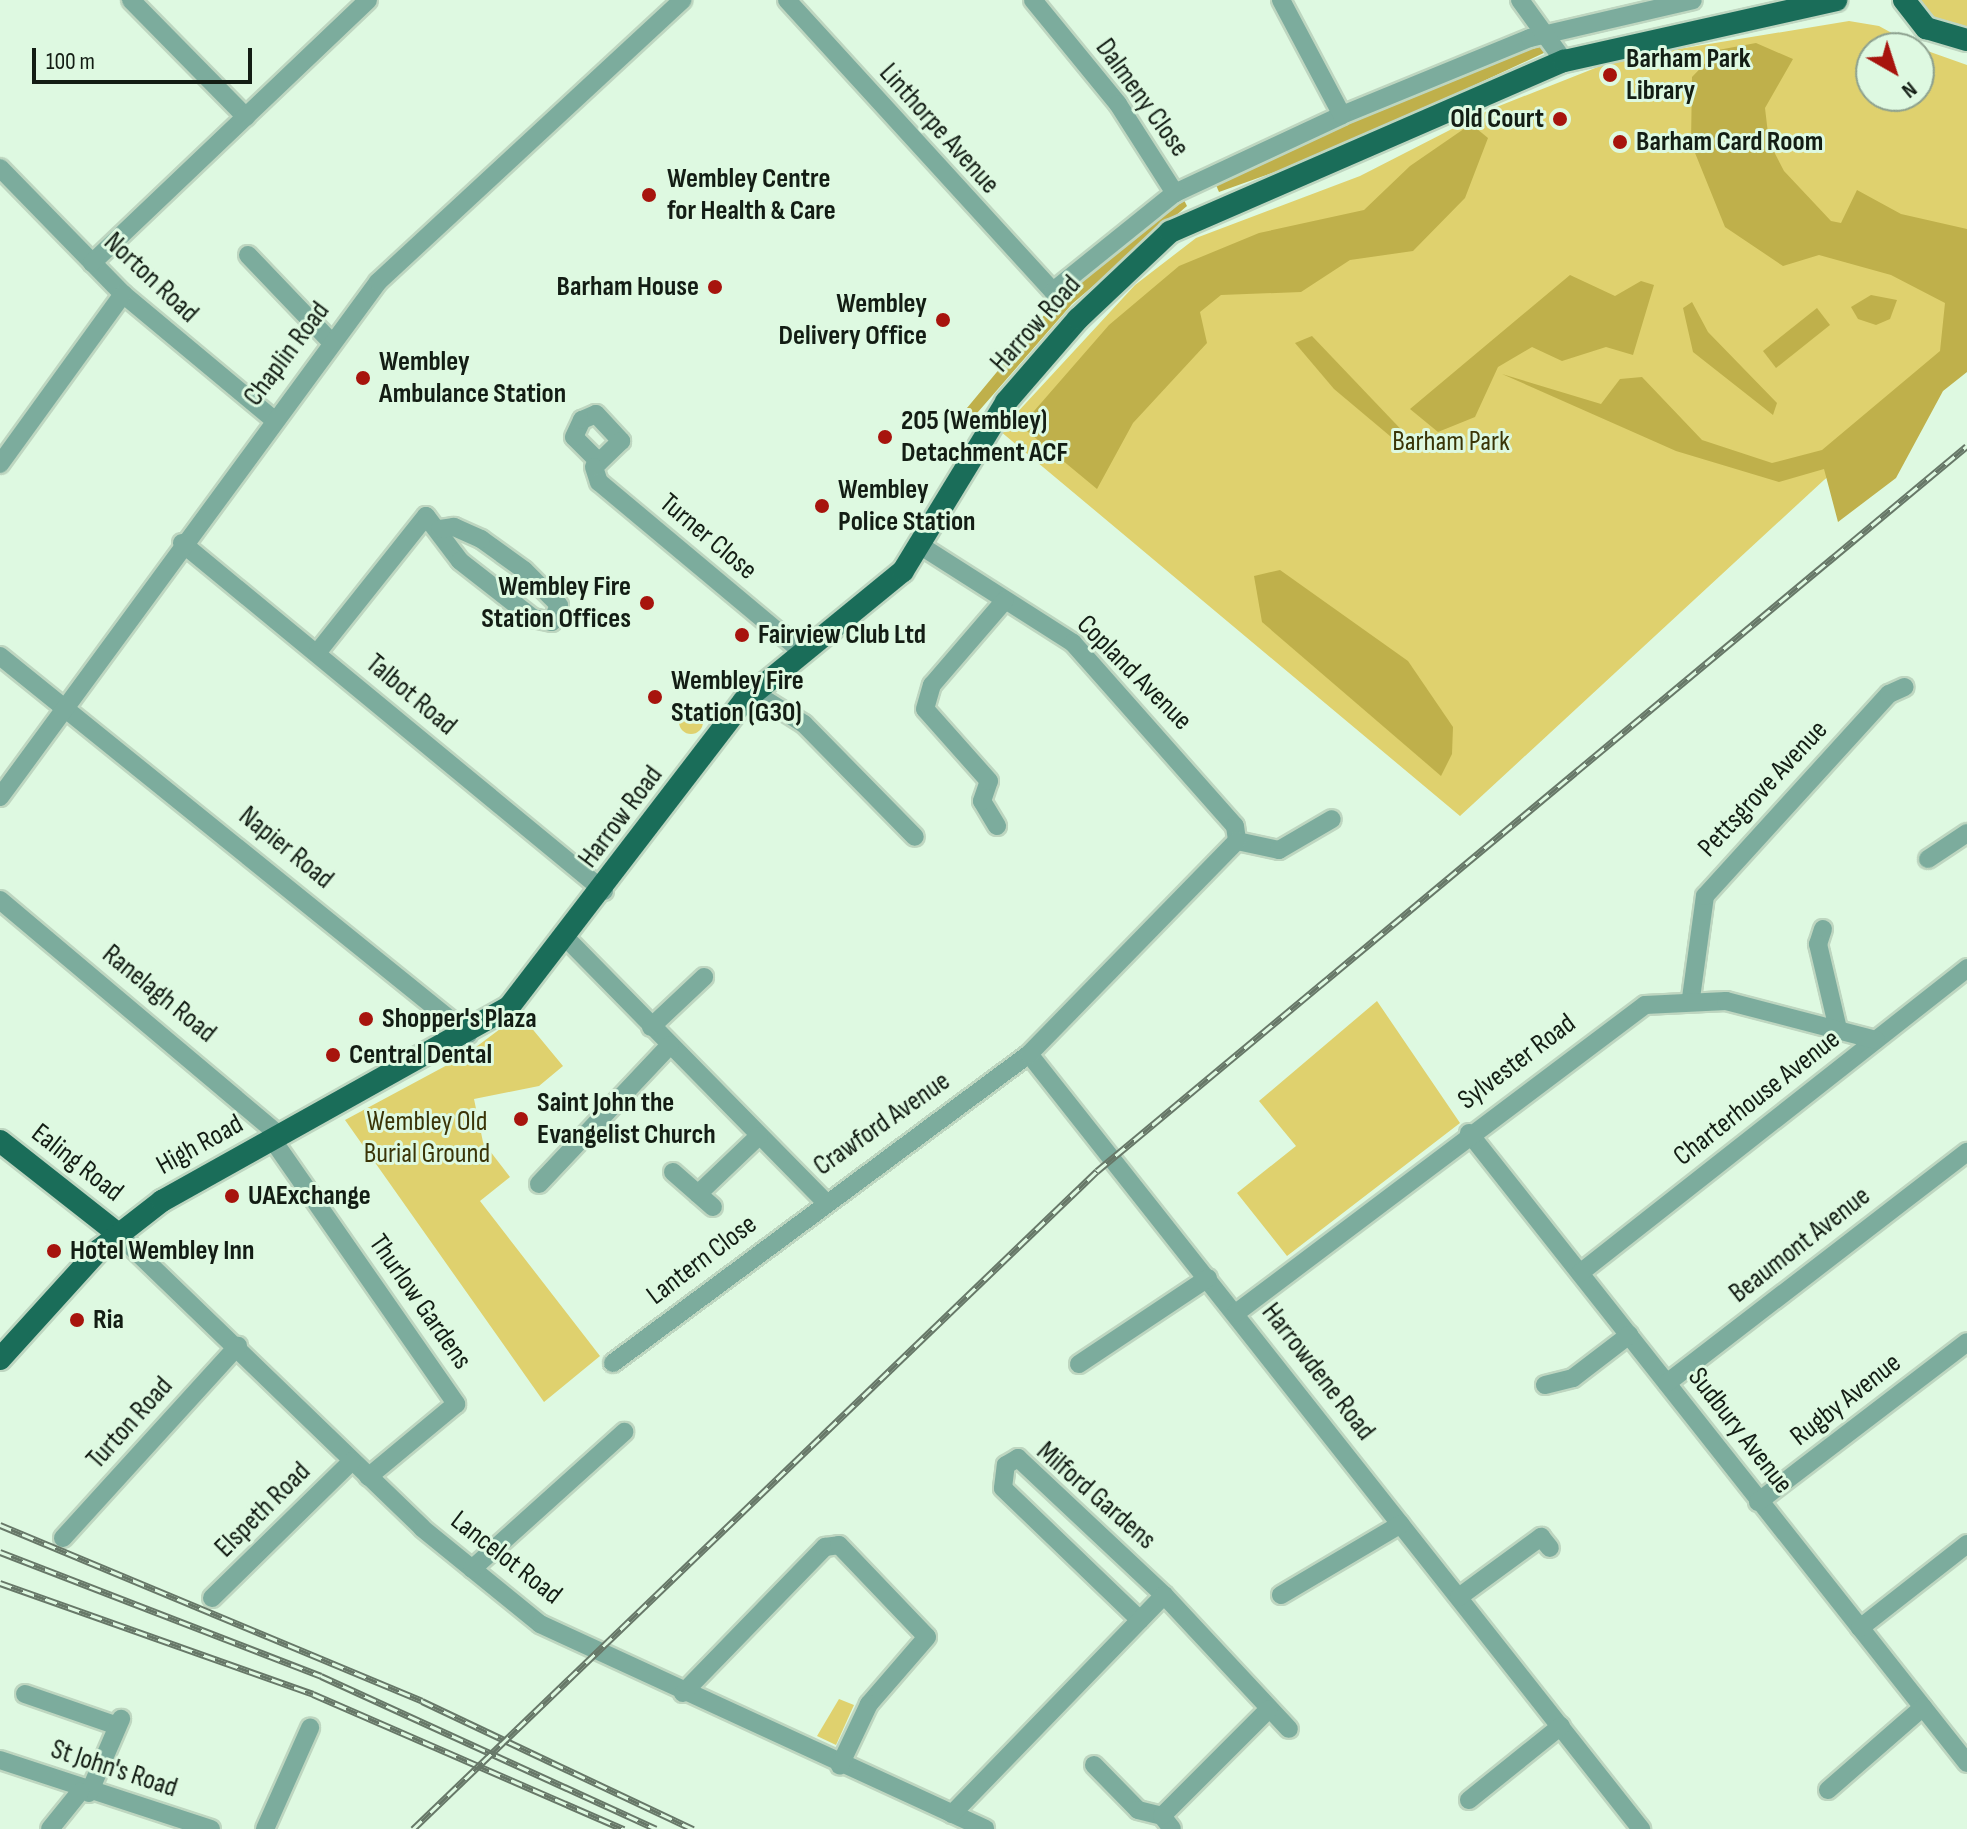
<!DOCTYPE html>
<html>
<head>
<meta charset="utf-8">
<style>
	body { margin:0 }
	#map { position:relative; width:1967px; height:1829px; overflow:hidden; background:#def9e1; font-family:"Sofia Sans Condensed",sans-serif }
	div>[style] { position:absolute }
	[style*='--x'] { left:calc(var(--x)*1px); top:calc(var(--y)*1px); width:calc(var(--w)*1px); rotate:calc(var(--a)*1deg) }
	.green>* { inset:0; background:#dfd16e }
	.round { border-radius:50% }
	.forest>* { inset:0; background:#bfb04b }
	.roads { filter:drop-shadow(2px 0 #bed6c0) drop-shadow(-2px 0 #bed6c0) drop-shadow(0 2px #bed6c0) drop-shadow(0 -2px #bed6c0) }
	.minor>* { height:18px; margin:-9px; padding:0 9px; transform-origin:9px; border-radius:9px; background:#7cac9d }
	.major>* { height:22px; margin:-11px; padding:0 11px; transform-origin:11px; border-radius:11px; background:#1a6d59 }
	.rail>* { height:7px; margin-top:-3.5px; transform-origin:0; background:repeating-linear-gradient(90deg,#def9e1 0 12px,#677868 0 24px); box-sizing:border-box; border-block:2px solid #677868 }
	.dots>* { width:22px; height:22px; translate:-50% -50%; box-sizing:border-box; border:4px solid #def9e1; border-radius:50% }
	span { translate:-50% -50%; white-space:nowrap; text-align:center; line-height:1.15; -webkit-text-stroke:6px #def9e1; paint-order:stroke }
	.poi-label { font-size:28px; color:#131d14; font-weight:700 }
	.left { translate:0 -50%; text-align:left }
	.right { translate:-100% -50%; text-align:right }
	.street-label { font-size:28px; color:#131d14 }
	.park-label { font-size:28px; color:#3a3407 }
	.north { position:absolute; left:1855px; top:32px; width:80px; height:80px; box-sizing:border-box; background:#def9e1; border:2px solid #8da18f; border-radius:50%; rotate:141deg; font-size:22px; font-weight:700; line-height:32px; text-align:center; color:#131d14 }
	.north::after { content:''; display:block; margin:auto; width:28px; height:36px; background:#a7140d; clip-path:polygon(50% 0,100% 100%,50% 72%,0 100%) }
	.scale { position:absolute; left:32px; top:48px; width:220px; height:36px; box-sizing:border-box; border:4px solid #131d14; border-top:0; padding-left:10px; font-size:24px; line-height:28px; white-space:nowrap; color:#131d14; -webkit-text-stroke:6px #def9e1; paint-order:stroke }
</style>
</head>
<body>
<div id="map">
	<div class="green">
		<i style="clip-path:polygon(1912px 0,1967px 0,1967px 32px,1936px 26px)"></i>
		<i style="clip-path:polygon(1849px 21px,1879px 26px,1919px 48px,1871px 48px,1871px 96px,1919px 96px,1919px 48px,1967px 65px,1967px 366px,1824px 480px,1460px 816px,1000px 431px,1135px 285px,1196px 238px,1360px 176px,1489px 110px,1618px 59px)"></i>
		<i class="round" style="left:679px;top:710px;width:24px;height:24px"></i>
		<i style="clip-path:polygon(1377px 1001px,1460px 1123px,1287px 1256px,1237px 1193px,1296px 1146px,1259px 1101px)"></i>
		<i style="clip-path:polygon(520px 1014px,563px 1066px,539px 1086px,474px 1099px,483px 1142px,510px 1177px,480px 1201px,600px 1356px,544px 1402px,345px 1120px,464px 1056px)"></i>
		<i style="clip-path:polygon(839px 1699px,854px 1705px,836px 1745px,817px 1736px)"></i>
	</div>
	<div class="forest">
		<i style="clip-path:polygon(1756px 43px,1793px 59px,1765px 108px,1769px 142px,1784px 171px,1831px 221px,1841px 223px,1857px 190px,1901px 214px,1967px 229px,1967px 372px,1943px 391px,1896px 478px,1838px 522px,1824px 469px,1779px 482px,1676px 451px,1502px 374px,1601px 404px,1620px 379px,1642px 377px,1702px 440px,1772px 463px,1822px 450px,1940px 351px,1945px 303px,1891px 275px,1819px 255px,1783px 266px,1725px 227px,1691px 143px,1692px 77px,1718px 50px)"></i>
		<i style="clip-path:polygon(1542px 44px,1548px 51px,1331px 152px,1219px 192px,1216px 185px,1355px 118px)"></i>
		<i style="clip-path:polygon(1471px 124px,1488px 138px,1465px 198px,1413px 251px,1350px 260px,1301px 292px,1221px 295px,1200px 312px,1207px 343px,1133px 423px,1097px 489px,1021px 426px,1109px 325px,1179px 266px,1259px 233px,1364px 210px,1410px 166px)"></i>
		<i style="clip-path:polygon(1183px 198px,1187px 206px,1072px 304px,971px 420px,962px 414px,1050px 308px)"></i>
		<i style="clip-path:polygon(1570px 275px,1615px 296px,1641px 281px,1654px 285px,1633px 355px,1606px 347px,1562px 361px,1532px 347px,1498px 367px,1475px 417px,1438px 432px,1410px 409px)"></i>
		<i style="clip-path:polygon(1871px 295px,1897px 300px,1890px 319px,1876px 325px,1858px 319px,1851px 307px)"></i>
		<i style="clip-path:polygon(1692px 302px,1708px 332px,1777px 403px,1773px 415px,1693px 352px,1683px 308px)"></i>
		<i style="clip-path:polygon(1817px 308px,1830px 325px,1776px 368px,1763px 351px)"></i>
		<i style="clip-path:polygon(1312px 336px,1413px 442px,1409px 452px,1334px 389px,1295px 343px)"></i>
		<i style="clip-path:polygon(1280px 570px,1408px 661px,1453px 727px,1452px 754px,1441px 776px,1262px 622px,1254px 576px)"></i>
	</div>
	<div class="roads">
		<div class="minor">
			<i style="--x:131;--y:0;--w:164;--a:45.5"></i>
			<i style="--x:787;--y:0;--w:394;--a:47.6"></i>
			<i style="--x:1053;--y:291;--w:156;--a:-38.8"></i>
			<i style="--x:1175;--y:193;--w:184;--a:-25"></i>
			<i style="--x:1342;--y:115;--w:203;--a:-22.3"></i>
			<i style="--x:1530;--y:38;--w:167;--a:-13.1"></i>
			<i style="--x:1033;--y:0;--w:134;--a:50.7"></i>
			<i style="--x:1118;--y:104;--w:106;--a:57.4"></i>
			<i style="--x:1281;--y:0;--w:130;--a:62.1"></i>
			<i style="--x:1520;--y:0;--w:75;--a:54.2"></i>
			<i style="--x:0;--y:168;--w:176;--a:45.7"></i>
			<i style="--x:123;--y:294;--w:195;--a:39.8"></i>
			<i style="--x:248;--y:255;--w:120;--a:46.3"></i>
			<i style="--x:92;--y:263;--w:381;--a:-43.6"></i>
			<i style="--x:599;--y:462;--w:35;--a:-135"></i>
			<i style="--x:574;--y:437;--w:19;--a:-65"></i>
			<i style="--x:582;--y:420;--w:15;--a:-23"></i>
			<i style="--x:596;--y:414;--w:37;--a:47"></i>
			<i style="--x:621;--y:441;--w:37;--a:136"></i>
			<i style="--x:594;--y:467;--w:16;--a:72"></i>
			<i style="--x:599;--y:482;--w:262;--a:39.9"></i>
			<i style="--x:0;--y:464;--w:210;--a:-54.1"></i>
			<i style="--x:182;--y:543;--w:547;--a:39.51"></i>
			<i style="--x:921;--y:546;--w:180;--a:32.5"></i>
			<i style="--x:1073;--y:643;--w:244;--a:48.5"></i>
			<i style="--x:1235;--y:826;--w:15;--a:82"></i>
			<i style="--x:317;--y:653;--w:175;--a:-51.5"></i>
			<i style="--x:426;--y:516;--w:56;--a:52.9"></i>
			<i style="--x:460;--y:561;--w:93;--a:38"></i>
			<i style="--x:533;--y:618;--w:19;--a:12"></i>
			<i style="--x:552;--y:622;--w:18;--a:-68"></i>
			<i style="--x:559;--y:605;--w:49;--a:-135"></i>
			<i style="--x:524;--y:570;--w:53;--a:-144.2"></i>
			<i style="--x:481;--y:539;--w:30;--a:-156"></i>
			<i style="--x:454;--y:527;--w:14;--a:172"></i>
			<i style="--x:0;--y:656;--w:602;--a:38.93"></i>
			<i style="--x:753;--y:692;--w:60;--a:32.1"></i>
			<i style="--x:804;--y:724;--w:158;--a:45.5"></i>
			<i style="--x:0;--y:797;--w:639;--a:-53.72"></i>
			<i style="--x:378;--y:282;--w:415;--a:-42.8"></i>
			<i style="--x:997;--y:826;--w:29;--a:-121"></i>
			<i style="--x:982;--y:801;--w:21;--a:-71"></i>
			<i style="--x:989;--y:781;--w:96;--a:-131.6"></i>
			<i style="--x:925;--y:709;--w:25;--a:-74"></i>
			<i style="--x:932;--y:685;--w:112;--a:-49.3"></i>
			<i style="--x:1237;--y:841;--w:43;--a:12.1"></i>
			<i style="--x:1279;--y:850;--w:61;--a:-30.3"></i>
			<i style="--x:1928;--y:859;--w:47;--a:-33.7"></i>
			<i style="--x:0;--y:900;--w:365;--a:40.1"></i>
			<i style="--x:1823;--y:929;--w:16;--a:108"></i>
			<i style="--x:1818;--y:944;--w:83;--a:76.8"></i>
			<i style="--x:567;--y:939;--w:368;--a:45.5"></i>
			<i style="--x:1691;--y:998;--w:103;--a:-82.2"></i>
			<i style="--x:1705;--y:896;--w:273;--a:-47.7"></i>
			<i style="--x:1889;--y:694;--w:17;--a:-24"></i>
			<i style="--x:651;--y:1027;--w:73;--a:-43.3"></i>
			<i style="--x:1029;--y:1054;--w:988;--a:51.7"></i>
			<i style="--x:1469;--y:1133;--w:803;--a:51.67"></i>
			<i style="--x:272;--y:1139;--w:323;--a:55.2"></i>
			<i style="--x:456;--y:1404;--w:114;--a:140.3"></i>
			<i style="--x:673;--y:1172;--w:53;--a:41.2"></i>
			<i style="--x:539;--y:1184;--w:191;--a:-46.7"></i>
			<i style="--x:698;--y:1194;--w:84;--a:-43.6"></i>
			<i style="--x:117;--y:1233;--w:424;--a:44"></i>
			<i style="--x:422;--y:1528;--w:152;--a:39.1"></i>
			<i style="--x:540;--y:1624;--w:490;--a:24.7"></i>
			<i style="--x:1580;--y:1273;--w:493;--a:-38.2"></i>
			<i style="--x:1236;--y:1313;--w:512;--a:-36.98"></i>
			<i style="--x:1645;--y:1005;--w:81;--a:-2.8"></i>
			<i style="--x:1726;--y:1001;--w:155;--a:14.6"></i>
			<i style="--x:613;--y:1363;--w:518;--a:-36.6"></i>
			<i style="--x:1029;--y:1054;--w:298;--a:-45.7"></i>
			<i style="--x:1079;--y:1364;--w:155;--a:-33.7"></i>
			<i style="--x:1667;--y:1383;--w:379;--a:-37.6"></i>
			<i style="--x:1545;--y:1385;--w:29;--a:-14"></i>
			<i style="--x:1573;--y:1378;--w:71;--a:-37.5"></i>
			<i style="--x:1758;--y:1502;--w:263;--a:-37.4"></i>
			<i style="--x:63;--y:1538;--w:260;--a:-47.7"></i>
			<i style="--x:472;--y:1569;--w:205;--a:-42"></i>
			<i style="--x:1281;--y:1595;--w:139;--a:-30.6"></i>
			<i style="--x:1459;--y:1597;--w:102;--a:-36.2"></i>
			<i style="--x:1541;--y:1537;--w:14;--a:51"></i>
			<i style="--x:212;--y:1598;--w:196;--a:-44.4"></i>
			<i style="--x:1140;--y:1620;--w:190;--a:-136.1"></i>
			<i style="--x:1003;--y:1488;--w:23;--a:-83"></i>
			<i style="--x:1006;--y:1465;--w:14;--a:-30"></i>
			<i style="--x:1018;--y:1458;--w:200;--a:43.2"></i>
			<i style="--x:1164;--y:1595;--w:183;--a:47"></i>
			<i style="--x:1860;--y:1628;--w:136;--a:-38.1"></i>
			<i style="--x:683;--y:1693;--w:204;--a:-45.8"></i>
			<i style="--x:825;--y:1547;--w:14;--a:-8"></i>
			<i style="--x:839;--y:1545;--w:127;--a:46.3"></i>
			<i style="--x:927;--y:1637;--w:89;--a:130.9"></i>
			<i style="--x:869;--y:1704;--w:68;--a:115.4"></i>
			<i style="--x:25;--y:1694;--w:95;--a:19"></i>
			<i style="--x:0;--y:1760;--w:222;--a:18.1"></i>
			<i style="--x:1094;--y:1765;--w:63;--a:45.6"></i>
			<i style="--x:1138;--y:1810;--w:25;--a:14"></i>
			<i style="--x:1162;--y:1816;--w:16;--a:52"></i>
			<i style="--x:1828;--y:1790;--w:126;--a:-41.1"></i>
			<i style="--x:89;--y:1793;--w:81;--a:-66.6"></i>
			<i style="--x:1469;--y:1800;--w:118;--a:-38.8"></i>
			<i style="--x:952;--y:1814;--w:305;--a:-45.9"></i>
			<i style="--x:1162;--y:1816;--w:151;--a:-45"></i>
			<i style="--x:50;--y:1829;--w:48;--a:-51"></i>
			<i style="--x:265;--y:1829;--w:111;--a:-66"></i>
		</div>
		<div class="major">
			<i style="--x:1904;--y:0;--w:36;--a:52"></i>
			<i style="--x:1926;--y:28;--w:43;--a:16.3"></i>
			<i style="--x:0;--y:1141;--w:149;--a:38.2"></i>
			<i style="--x:0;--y:1359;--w:147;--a:-47.8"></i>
			<i style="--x:99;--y:1250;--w:80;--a:-37.9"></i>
			<i style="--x:162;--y:1201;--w:398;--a:-29.2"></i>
			<i style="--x:509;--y:1007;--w:386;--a:-52.5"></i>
			<i style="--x:744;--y:701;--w:205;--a:-39.3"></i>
			<i style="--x:903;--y:571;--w:198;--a:-58.6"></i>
			<i style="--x:1006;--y:402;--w:110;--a:-49.1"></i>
			<i style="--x:1078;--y:319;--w:127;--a:-43.4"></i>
			<i style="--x:1170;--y:232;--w:430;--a:-23.5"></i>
			<i style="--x:1564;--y:61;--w:279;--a:-12.6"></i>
		</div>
	</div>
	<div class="rail">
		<i style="--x:0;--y:1525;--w:457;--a:22.6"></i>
		<i style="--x:422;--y:1701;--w:300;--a:25.3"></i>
		<i style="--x:0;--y:1552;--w:344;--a:21.1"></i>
		<i style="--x:321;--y:1676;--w:368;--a:24.5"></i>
		<i style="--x:0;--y:1583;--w:332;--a:19.5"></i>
		<i style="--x:313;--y:1694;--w:339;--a:23.5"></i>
		<i style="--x:413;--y:1829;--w:949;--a:-43.89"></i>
		<i style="--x:1097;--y:1171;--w:1132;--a:-39.81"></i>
	</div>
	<div class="dots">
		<i style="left:1610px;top:75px;background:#a7140d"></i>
		<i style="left:1560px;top:119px;background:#a7140d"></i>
		<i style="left:1620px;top:142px;background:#a7140d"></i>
		<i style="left:649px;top:195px;background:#a7140d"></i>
		<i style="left:715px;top:287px;background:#a7140d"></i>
		<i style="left:943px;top:320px;background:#a7140d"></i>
		<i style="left:363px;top:378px;background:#a7140d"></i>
		<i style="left:885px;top:437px;background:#a7140d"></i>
		<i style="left:822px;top:506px;background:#a7140d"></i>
		<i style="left:647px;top:603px;background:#a7140d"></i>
		<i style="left:742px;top:635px;background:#a7140d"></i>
		<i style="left:655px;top:697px;background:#a7140d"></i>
		<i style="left:366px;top:1019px;background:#a7140d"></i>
		<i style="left:333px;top:1055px;background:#a7140d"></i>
		<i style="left:521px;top:1119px;background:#a7140d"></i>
		<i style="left:232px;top:1196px;background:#a7140d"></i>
		<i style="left:54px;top:1251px;background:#a7140d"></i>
		<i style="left:77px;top:1320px;background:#a7140d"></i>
	</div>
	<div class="poi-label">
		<span class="left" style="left:1626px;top:75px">Barham Park<br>Library</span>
		<span class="right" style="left:1544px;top:119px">Old Court</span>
		<span class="left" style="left:1636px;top:142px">Barham Card Room</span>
		<span class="left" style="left:667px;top:195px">Wembley Centre<br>for Health &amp; Care</span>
		<span class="right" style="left:699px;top:287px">Barham House</span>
		<span class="right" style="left:927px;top:320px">Wembley<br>Delivery Office</span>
		<span class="left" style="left:379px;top:378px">Wembley<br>Ambulance Station</span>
		<span class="left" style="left:901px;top:437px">205 (Wembley)<br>Detachment ACF</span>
		<span class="left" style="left:838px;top:506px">Wembley<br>Police Station</span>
		<span class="right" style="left:631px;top:603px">Wembley Fire<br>Station Offices</span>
		<span class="left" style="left:758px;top:635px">Fairview Club Ltd</span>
		<span class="left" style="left:671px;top:697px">Wembley Fire<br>Station (G30)</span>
		<span class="left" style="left:382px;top:1019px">Shopper's Plaza</span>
		<span class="left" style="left:349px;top:1055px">Central Dental</span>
		<span class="left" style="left:537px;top:1119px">Saint John the<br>Evangelist Church</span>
		<span class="left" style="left:248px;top:1196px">UAExchange</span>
		<span class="left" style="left:70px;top:1251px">Hotel Wembley Inn</span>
		<span class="left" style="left:93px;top:1320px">Ria</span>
	</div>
	<div class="street-label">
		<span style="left:1142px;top:98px;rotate:54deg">Dalmeny Close</span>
		<span style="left:939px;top:129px;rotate:48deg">Linthorpe Avenue</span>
		<span style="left:151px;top:278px;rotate:43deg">Norton Road</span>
		<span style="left:1036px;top:324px;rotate:-48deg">Harrow Road</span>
		<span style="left:287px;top:354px;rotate:-53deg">Chaplin Road</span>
		<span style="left:708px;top:537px;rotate:40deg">Turner Close</span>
		<span style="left:1134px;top:673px;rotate:45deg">Copland Avenue</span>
		<span style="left:411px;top:695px;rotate:40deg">Talbot Road</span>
		<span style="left:1763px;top:789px;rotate:-47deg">Pettsgrove Avenue</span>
		<span style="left:621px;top:817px;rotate:-53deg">Harrow Road</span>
		<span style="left:286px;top:848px;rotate:39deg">Napier Road</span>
		<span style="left:159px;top:994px;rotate:39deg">Ranelagh Road</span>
		<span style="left:1517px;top:1062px;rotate:-37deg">Sylvester Road</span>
		<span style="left:1757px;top:1098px;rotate:-38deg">Charterhouse Avenue</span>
		<span style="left:882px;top:1124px;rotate:-35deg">Crawford Avenue</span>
		<span style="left:200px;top:1145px;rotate:-29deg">High Road</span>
		<span style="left:77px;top:1163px;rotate:38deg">Ealing Road</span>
		<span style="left:1800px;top:1245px;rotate:-38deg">Beaumont Avenue</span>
		<span style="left:702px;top:1260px;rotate:-37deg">Lantern Close</span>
		<span style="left:420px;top:1302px;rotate:55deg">Thurlow Gardens</span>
		<span style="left:1318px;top:1372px;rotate:52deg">Harrowdene Road</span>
		<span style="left:1846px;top:1400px;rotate:-38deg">Rugby Avenue</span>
		<span style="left:130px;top:1423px;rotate:-48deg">Turton Road</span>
		<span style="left:1740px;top:1431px;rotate:52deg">Sudbury Avenue</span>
		<span style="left:1096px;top:1496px;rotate:41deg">Milford Gardens</span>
		<span style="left:263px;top:1510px;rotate:-45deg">Elspeth Road</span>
		<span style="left:506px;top:1558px;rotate:38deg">Lancelot Road</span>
		<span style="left:114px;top:1769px;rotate:18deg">St John's Road</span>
	</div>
	<div class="park-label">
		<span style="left:1451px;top:442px">Barham Park</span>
		<span style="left:427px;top:1138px">Wembley Old<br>Burial Ground</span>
	</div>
	<div class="north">N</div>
	<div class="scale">100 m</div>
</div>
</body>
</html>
